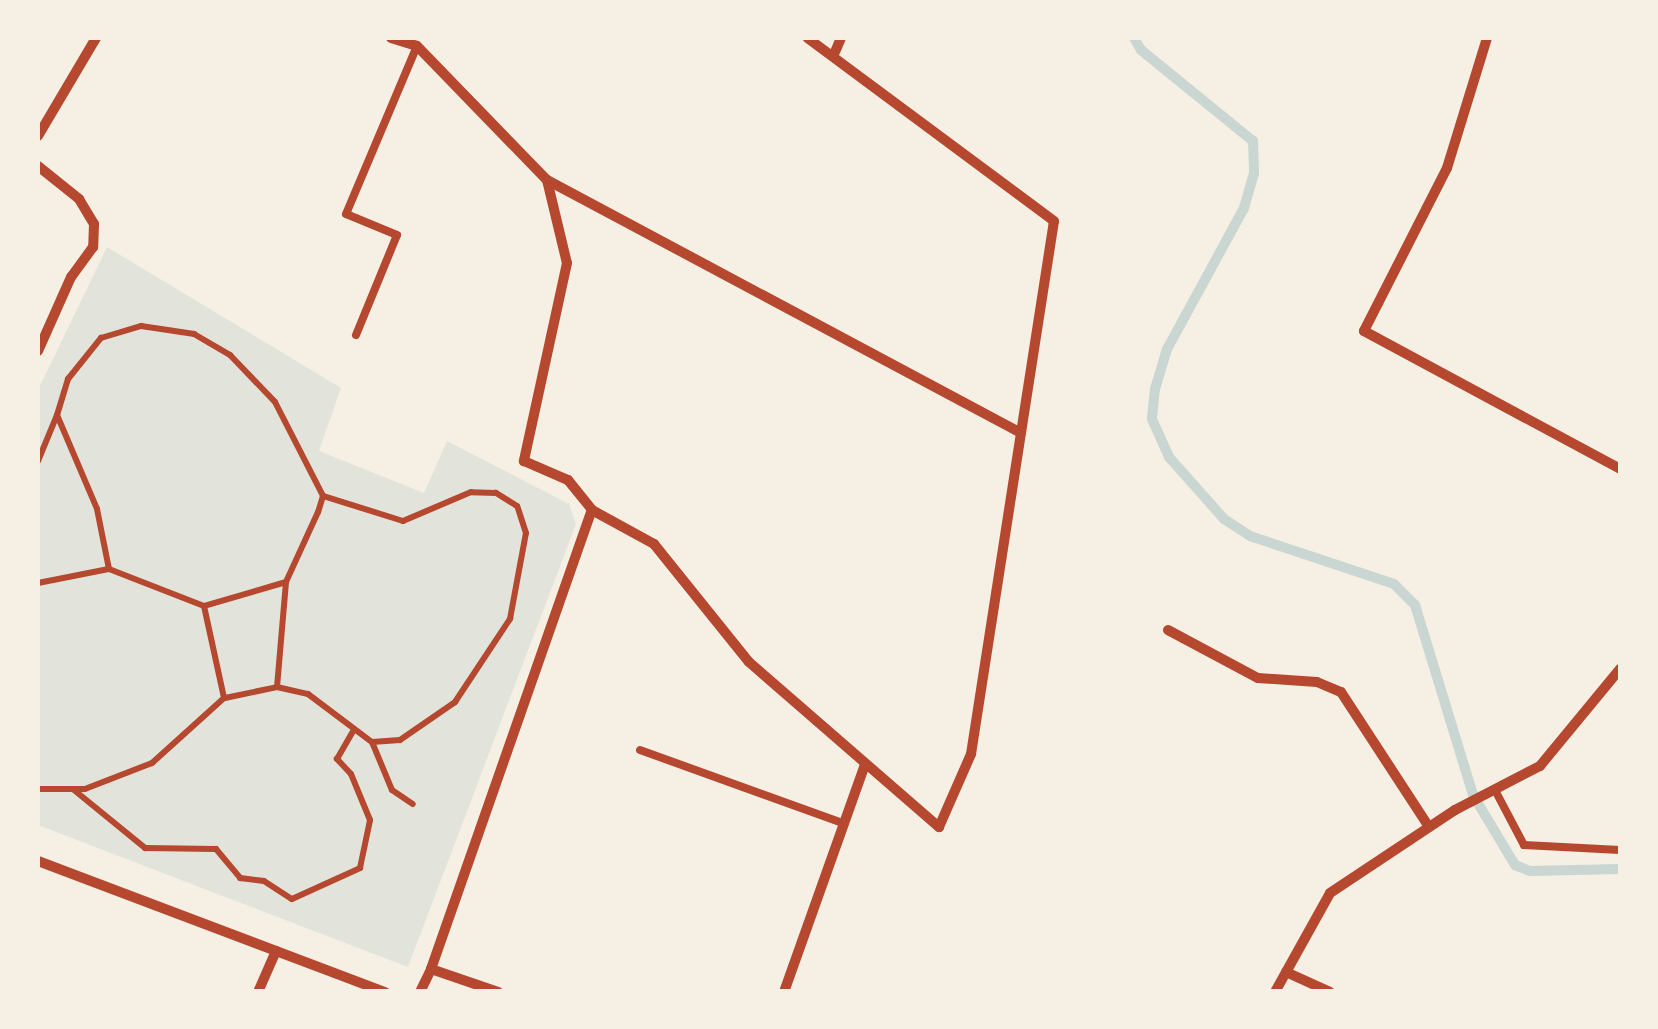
<!DOCTYPE html>
<html>
<head>
<meta charset="utf-8">
<style>
	body { margin:0 }
	#map { position:relative; width:1658px; height:1029px; overflow:hidden; background:#f6efe4; font-family:"Noto Serif",serif }
	div>[style] { position:absolute }
	[style*='--x'] { left:calc(var(--x)*1px); top:calc(var(--y)*1px); width:calc(var(--w)*1px); rotate:calc(var(--a)*1deg) }
	.green>* { inset:0; background:#e2e4dc }
	.stream>* { height:10px; margin:-5px; padding:0 5px; transform-origin:5px; border-radius:5px; background:#c9d6d2 }
	.path>* { height:6px; margin:-3px; padding:0 3px; transform-origin:3px; border-radius:3px; background:#b5482f }
	.service>* { height:8px; margin:-4px; padding:0 4px; transform-origin:4px; border-radius:4px; background:#b5482f }
	.minor>* { height:10px; margin:-5px; padding:0 5px; transform-origin:5px; border-radius:5px; background:#b5482f }
	span { translate:-50% -50%; white-space:nowrap; text-align:center; line-height:1.15; -webkit-text-stroke:8px #f6efe4; paint-order:stroke }
	.frame { position:absolute; inset:0; border:40px solid #f6efe4; pointer-events:none }
</style>
</head>
<body>
<div id="map">
	<div class="green">
		<i style="clip-path:polygon(107px 247px,341px 388px,319px 451px,424px 493px,447px 441px,569px 504px,576px 524px,408px 967px,38px 825px,38px 390px)"></i>
	</div>
	<div class="stream">
		<i style="--x:1134;--y:38;--w:14;--a:60"></i>
		<i style="--x:1141;--y:50;--w:144;--a:39.1"></i>
		<i style="--x:1253;--y:141;--w:32;--a:88"></i>
		<i style="--x:1254;--y:173;--w:36;--a:106"></i>
		<i style="--x:1244;--y:208;--w:161;--a:118.6"></i>
		<i style="--x:1167;--y:349;--w:42;--a:106.7"></i>
		<i style="--x:1155;--y:389;--w:30;--a:96"></i>
		<i style="--x:1152;--y:419;--w:42;--a:65.9"></i>
		<i style="--x:1169;--y:457;--w:83;--a:48.4"></i>
		<i style="--x:1224;--y:519;--w:31;--a:33"></i>
		<i style="--x:1250;--y:536;--w:152;--a:18.4"></i>
		<i style="--x:1394;--y:584;--w:30;--a:45"></i>
		<i style="--x:1415;--y:605;--w:199;--a:73"></i>
		<i style="--x:1473;--y:795;--w:82;--a:59"></i>
		<i style="--x:1515;--y:865;--w:16;--a:22"></i>
		<i style="--x:1530;--y:871;--w:90;--a:-1.3"></i>
	</div>
	<div class="path">
		<i style="--x:57;--y:415;--w:38;--a:-73"></i>
		<i style="--x:68;--y:379;--w:53;--a:-51.2"></i>
		<i style="--x:101;--y:338;--w:42;--a:-16.7"></i>
		<i style="--x:141;--y:326;--w:54;--a:8.6"></i>
		<i style="--x:194;--y:334;--w:42;--a:30.3"></i>
		<i style="--x:230;--y:355;--w:65;--a:46.2"></i>
		<i style="--x:275;--y:402;--w:106;--a:62.9"></i>
		<i style="--x:323;--y:496;--w:17;--a:107"></i>
		<i style="--x:318;--y:512;--w:77;--a:114.6"></i>
		<i style="--x:286;--y:582;--w:85;--a:163.7"></i>
		<i style="--x:38;--y:461;--w:50;--a:-67.6"></i>
		<i style="--x:57;--y:415;--w:102;--a:66.9"></i>
		<i style="--x:97;--y:509;--w:61;--a:78.7"></i>
		<i style="--x:38;--y:583;--w:72;--a:-11.2"></i>
		<i style="--x:109;--y:569;--w:102;--a:21.3"></i>
		<i style="--x:204;--y:606;--w:94;--a:77.7"></i>
		<i style="--x:224;--y:698;--w:97;--a:137.9"></i>
		<i style="--x:152;--y:763;--w:72;--a:158.8"></i>
		<i style="--x:85;--y:789;--w:47;--a:180"></i>
		<i style="--x:277;--y:687;--w:32;--a:13"></i>
		<i style="--x:308;--y:694;--w:80;--a:36.9"></i>
		<i style="--x:372;--y:742;--w:28;--a:-4"></i>
		<i style="--x:400;--y:740;--w:67;--a:-34.6"></i>
		<i style="--x:455;--y:702;--w:100;--a:-56.5"></i>
		<i style="--x:510;--y:619;--w:87;--a:-79.5"></i>
		<i style="--x:526;--y:533;--w:28;--a:-108"></i>
		<i style="--x:517;--y:506;--w:25;--a:-148"></i>
		<i style="--x:496;--y:493;--w:25;--a:-178"></i>
		<i style="--x:471;--y:492;--w:74;--a:156.9"></i>
		<i style="--x:403;--y:521;--w:84;--a:-162.6"></i>
		<i style="--x:225;--y:698;--w:53;--a:-11.9"></i>
		<i style="--x:277;--y:687;--w:105;--a:-85.1"></i>
		<i style="--x:372;--y:742;--w:52;--a:67.4"></i>
		<i style="--x:392;--y:790;--w:25;--a:34"></i>
		<i style="--x:74;--y:790;--w:92;--a:39.2"></i>
		<i style="--x:145;--y:848;--w:71;--a:0.8"></i>
		<i style="--x:216;--y:849;--w:38;--a:50"></i>
		<i style="--x:240;--y:878;--w:24;--a:7"></i>
		<i style="--x:264;--y:881;--w:33;--a:33"></i>
		<i style="--x:292;--y:899;--w:75;--a:-24.5"></i>
		<i style="--x:360;--y:868;--w:49;--a:-78.2"></i>
		<i style="--x:370;--y:820;--w:50;--a:-112.4"></i>
		<i style="--x:351;--y:774;--w:21;--a:-133"></i>
		<i style="--x:337;--y:759;--w:32;--a:-60"></i>
	</div>
	<div class="service">
		<i style="--x:356;--y:335;--w:108;--a:-67.7"></i>
		<i style="--x:397;--y:235;--w:55;--a:-157.6"></i>
		<i style="--x:346;--y:214;--w:182;--a:-67.1"></i>
		<i style="--x:640;--y:750;--w:216;--a:19.8"></i>
		<i style="--x:1496;--y:792;--w:60;--a:62.2"></i>
		<i style="--x:1524;--y:845;--w:96;--a:3"></i>
	</div>
	<div class="minor">
		<i style="--x:391;--y:38;--w:27;--a:17"></i>
		<i style="--x:417;--y:46;--w:187;--a:45.9"></i>
		<i style="--x:547;--y:180;--w:85;--a:76.5"></i>
		<i style="--x:567;--y:263;--w:203;--a:102.3"></i>
		<i style="--x:524;--y:461;--w:48;--a:23.4"></i>
		<i style="--x:568;--y:480;--w:38;--a:51"></i>
		<i style="--x:592;--y:510;--w:71;--a:28.7"></i>
		<i style="--x:654;--y:544;--w:151;--a:51.2"></i>
		<i style="--x:749;--y:662;--w:252;--a:41"></i>
		<i style="--x:939;--y:827;--w:80;--a:-66.3"></i>
		<i style="--x:971;--y:754;--w:539;--a:-81.15"></i>
		<i style="--x:1054;--y:221;--w:307;--a:-143.4"></i>
		<i style="--x:1487;--y:38;--w:136;--a:107.1"></i>
		<i style="--x:1447;--y:168;--w:183;--a:117"></i>
		<i style="--x:1364;--y:331;--w:291;--a:28.3"></i>
		<i style="--x:835;--y:52;--w:15;--a:-67"></i>
		<i style="--x:38;--y:136;--w:114;--a:-59.4"></i>
		<i style="--x:38;--y:166;--w:53;--a:38.8"></i>
		<i style="--x:79;--y:199;--w:29;--a:59"></i>
		<i style="--x:94;--y:224;--w:23;--a:92"></i>
		<i style="--x:93;--y:247;--w:37;--a:126"></i>
		<i style="--x:71;--y:277;--w:81;--a:114"></i>
		<i style="--x:547;--y:180;--w:537;--a:28.09"></i>
		<i style="--x:1168;--y:630;--w:102;--a:28.1"></i>
		<i style="--x:1258;--y:678;--w:59;--a:3.9"></i>
		<i style="--x:1317;--y:682;--w:26;--a:23"></i>
		<i style="--x:1341;--y:692;--w:161;--a:56.9"></i>
		<i style="--x:38;--y:861;--w:371;--a:20.7"></i>
		<i style="--x:431;--y:969;--w:486;--a:-70.7"></i>
		<i style="--x:1286;--y:972;--w:48;--a:24.4"></i>
		<i style="--x:258;--y:992;--w:45;--a:-66.3"></i>
		<i style="--x:420;--y:992;--w:25;--a:-64"></i>
		<i style="--x:431;--y:969;--w:71;--a:18.9"></i>
		<i style="--x:784;--y:992;--w:242;--a:-70.4"></i>
		<i style="--x:1275;--y:992;--w:113;--a:-60.9"></i>
		<i style="--x:1330;--y:893;--w:150;--a:-33.6"></i>
		<i style="--x:1455;--y:810;--w:96;--a:-27.4"></i>
		<i style="--x:1540;--y:766;--w:126;--a:-50.5"></i>
	</div>
	<div class="frame"></div>
</div>
</body>
</html>
